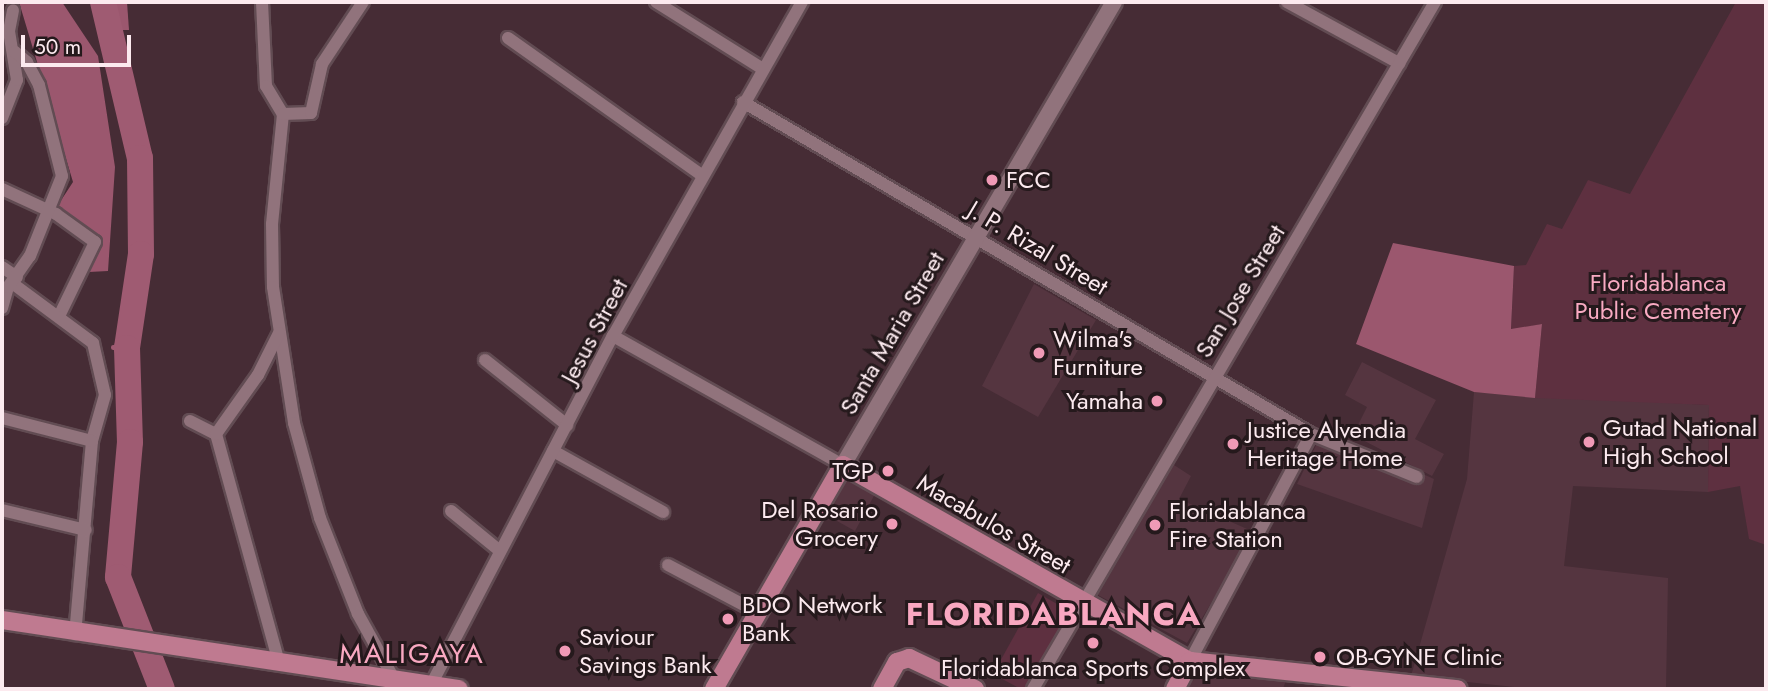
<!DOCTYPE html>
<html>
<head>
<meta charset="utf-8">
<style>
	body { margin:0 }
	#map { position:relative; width:1768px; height:691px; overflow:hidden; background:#462c35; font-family:Jost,sans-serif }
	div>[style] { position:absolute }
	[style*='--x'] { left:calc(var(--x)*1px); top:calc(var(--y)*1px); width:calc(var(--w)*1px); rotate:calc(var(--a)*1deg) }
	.built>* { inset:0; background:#553540 }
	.green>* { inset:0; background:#5e3040 }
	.forest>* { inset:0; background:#9b576e }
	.stream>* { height:4.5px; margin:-2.25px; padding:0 2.25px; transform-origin:2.25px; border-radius:2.25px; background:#9f5b72 }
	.river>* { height:26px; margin:-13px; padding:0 13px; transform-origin:13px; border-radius:13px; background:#9f5b72 }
	.roads { filter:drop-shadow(2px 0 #624c53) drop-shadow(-2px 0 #624c53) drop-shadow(0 2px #624c53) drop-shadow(0 -2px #624c53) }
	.street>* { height:12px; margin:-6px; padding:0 6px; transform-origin:6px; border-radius:6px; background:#91737c }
	.secondary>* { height:16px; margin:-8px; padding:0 8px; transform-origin:8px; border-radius:8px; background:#91737c }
	.primary>* { height:18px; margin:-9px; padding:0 9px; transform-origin:9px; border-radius:9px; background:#bf7a90 }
	.dots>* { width:19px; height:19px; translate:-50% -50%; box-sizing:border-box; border:4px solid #25191c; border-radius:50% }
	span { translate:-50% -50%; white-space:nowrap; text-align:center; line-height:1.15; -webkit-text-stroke:6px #25191c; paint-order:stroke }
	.poi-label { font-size:24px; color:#fceaef }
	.left { translate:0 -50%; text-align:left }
	.right { translate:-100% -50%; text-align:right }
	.street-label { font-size:24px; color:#fceaef }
	.park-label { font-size:24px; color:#f9aac2 }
	.quarter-label { font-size:28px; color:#f9a8c1; letter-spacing:2px }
	.district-label { font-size:32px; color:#f9a8c1; font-weight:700; letter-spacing:2px }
	.frame { position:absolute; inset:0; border:4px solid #fceaef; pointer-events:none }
	.scale { position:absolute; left:21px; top:35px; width:110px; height:32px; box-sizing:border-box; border:4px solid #fceaef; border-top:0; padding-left:9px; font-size:21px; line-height:24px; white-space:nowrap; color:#fceaef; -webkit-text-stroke:5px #25191c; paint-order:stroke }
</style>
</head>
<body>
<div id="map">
	<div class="built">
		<i style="clip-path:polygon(1034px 284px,1096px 320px,1038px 417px,982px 386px)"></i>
		<i style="clip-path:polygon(1362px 362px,1436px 400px,1415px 439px,1444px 454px,1432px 476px,1353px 435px,1367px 407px,1345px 395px)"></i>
		<i style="clip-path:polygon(1474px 392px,1709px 405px,1708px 492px,1573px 486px,1564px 566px,1668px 578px,1666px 689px,1533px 689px,1411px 676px,1467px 479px)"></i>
		<i style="clip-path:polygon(1324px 429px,1434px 479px,1422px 528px,1297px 484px)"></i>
		<i style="clip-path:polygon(1174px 465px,1191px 476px,1179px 499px,1254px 532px,1187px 643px,1098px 595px)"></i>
		<i style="clip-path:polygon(848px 477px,876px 492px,855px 531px,828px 516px)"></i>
		<i style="clip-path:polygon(1200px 672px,1286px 680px,1283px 689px,1186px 689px)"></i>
	</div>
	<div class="green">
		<i style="clip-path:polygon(1736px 2px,1766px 2px,1766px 545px,1749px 539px,1740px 486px,1708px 492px,1709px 405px,1535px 398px,1542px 324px,1511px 330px,1514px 266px,1526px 265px,1547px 224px,1562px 229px,1588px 180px,1630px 194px)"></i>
		<i style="clip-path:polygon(1038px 593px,1076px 615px,1035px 689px,1021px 689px,993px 674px)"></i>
	</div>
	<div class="forest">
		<i style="clip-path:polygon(19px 2px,62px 2px,98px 56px,115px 167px,108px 271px,89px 272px,89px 231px,58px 205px,73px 182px)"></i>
		<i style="clip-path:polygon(107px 2px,127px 2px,129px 30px,114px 30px)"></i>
		<i style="clip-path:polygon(1393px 243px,1514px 266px,1511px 329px,1542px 324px,1535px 398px,1474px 392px,1356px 344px)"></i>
	</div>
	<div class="stream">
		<i style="--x:113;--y:347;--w:14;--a:4"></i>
	</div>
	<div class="river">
		<i style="--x:103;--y:2;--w:160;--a:76.7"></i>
		<i style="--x:140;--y:158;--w:96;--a:89.4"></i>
		<i style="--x:141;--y:254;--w:95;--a:98.5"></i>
		<i style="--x:127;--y:348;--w:94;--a:88.2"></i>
		<i style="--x:130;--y:442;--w:136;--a:95.1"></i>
		<i style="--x:118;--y:577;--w:120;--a:68.6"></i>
	</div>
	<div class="roads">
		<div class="street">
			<i style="--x:262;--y:2;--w:84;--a:87.3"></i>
			<i style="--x:266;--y:86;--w:33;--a:59"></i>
			<i style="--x:283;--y:114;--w:111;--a:95.7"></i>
			<i style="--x:272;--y:224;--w:63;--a:89.1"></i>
			<i style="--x:273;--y:287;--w:138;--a:81.2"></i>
			<i style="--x:294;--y:423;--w:98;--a:74.7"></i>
			<i style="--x:320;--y:518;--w:103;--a:68.4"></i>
			<i style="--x:358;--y:614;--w:74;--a:61"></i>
			<i style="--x:656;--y:2;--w:126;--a:32.1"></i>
			<i style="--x:1287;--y:2;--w:128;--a:28.6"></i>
			<i style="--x:508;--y:38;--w:239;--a:35.3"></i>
			<i style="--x:743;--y:102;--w:658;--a:30.31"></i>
			<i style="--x:1311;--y:434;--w:114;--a:22.1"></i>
			<i style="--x:283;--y:114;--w:28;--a:-2"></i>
			<i style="--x:311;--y:113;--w:50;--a:-77.3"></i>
			<i style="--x:322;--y:64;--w:74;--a:-56.5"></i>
			<i style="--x:2;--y:118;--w:41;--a:-68.5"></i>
			<i style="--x:17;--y:80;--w:50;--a:-99.3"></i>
			<i style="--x:9;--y:31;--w:21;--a:-79"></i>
			<i style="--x:2;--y:189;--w:60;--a:24.8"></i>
			<i style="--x:56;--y:214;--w:48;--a:35.7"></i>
			<i style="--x:95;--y:242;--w:82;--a:115.9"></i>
			<i style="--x:2;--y:267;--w:18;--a:34"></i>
			<i style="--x:12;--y:283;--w:101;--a:36.5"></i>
			<i style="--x:93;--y:343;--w:53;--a:77"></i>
			<i style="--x:105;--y:395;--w:48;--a:105.8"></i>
			<i style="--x:92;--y:441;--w:194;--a:95"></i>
			<i style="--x:2;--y:308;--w:22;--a:-74"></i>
			<i style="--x:8;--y:287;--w:38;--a:-55"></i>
			<i style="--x:30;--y:256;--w:86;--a:-68.2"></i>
			<i style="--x:62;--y:176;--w:94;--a:-104.2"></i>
			<i style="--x:39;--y:85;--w:26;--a:-118"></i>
			<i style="--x:27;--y:62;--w:16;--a:-140"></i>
			<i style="--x:613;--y:336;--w:264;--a:29.3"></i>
			<i style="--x:485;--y:360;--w:105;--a:38.4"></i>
			<i style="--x:2;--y:418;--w:93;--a:14.3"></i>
			<i style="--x:190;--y:421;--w:29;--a:27"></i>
			<i style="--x:216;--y:434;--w:233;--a:74.6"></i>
			<i style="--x:216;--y:434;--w:72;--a:-54.6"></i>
			<i style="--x:258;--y:375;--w:47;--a:-63.4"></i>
			<i style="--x:553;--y:451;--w:126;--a:29"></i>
			<i style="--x:2;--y:510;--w:86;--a:13.4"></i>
			<i style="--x:451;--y:511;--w:63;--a:39.2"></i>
			<i style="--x:668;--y:565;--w:103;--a:27.8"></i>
			<i style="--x:1190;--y:661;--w:257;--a:-61.9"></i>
			<i style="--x:431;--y:685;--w:394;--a:-62.5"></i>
			<i style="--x:613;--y:336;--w:384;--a:-60.5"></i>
			<i style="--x:1033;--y:689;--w:796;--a:-59.67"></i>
		</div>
		<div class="secondary">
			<i style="--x:843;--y:465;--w:536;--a:-59.66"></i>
		</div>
		<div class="primary">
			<i style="--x:2;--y:620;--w:462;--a:8.6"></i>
			<i style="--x:714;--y:689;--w:258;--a:-60.1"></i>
			<i style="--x:843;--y:465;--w:399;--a:29.5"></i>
			<i style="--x:1190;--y:661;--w:269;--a:6"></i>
			<i style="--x:882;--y:689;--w:31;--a:-61"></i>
			<i style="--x:897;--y:662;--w:13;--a:-18"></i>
			<i style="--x:909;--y:658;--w:73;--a:25.2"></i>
			<i style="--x:1175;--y:689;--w:32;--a:-62"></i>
		</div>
	</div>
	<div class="dots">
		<i style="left:992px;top:180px;background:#f09ab6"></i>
		<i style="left:1039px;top:353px;background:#f09ab6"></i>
		<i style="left:1157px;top:401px;background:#f09ab6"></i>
		<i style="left:1589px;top:442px;background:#f09ab6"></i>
		<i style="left:1233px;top:444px;background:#f09ab6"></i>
		<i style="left:888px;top:471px;background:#f09ab6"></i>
		<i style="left:892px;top:524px;background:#f09ab6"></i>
		<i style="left:1155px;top:525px;background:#f09ab6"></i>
		<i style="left:728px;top:619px;background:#f09ab6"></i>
		<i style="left:1093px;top:643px;background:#f09ab6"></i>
		<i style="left:565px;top:651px;background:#f09ab6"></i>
		<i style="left:1320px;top:657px;background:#f09ab6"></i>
	</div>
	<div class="poi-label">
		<span class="left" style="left:1006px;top:180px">FCC</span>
		<span class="left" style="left:1053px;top:353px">Wilma's<br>Furniture</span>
		<span class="right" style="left:1143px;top:401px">Yamaha</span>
		<span class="left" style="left:1603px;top:442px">Gutad National<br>High School</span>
		<span class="left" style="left:1247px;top:444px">Justice Alvendia<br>Heritage Home</span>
		<span class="right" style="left:874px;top:471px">TGP</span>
		<span class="right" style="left:878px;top:524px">Del Rosario<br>Grocery</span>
		<span class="left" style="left:1169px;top:525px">Floridablanca<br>Fire Station</span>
		<span class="left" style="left:742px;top:619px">BDO Network<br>Bank</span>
		<span class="left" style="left:579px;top:651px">Saviour<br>Savings Bank</span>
		<span class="left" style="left:1336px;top:657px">OB-GYNE Clinic</span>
		<span style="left:1093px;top:668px">Floridablanca Sports Complex</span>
	</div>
	<div class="street-label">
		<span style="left:1038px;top:248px;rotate:31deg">J. P. Rizal Street</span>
		<span style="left:1240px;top:291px;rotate:-59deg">San Jose Street</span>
		<span style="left:594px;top:331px;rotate:-62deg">Jesus Street</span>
		<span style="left:892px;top:333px;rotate:-60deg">Santa Maria Street</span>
		<span style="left:994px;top:524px;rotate:30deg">Macabulos Street</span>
	</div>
	<div class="park-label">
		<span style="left:1658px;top:297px">Floridablanca<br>Public Cemetery</span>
	</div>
	<div class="quarter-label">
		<span style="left:412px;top:654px">MALIGAYA</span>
	</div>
	<div class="district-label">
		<span style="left:1054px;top:614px">FLORIDABLANCA</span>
	</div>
	<div class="frame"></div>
	<div class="scale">50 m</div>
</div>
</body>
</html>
